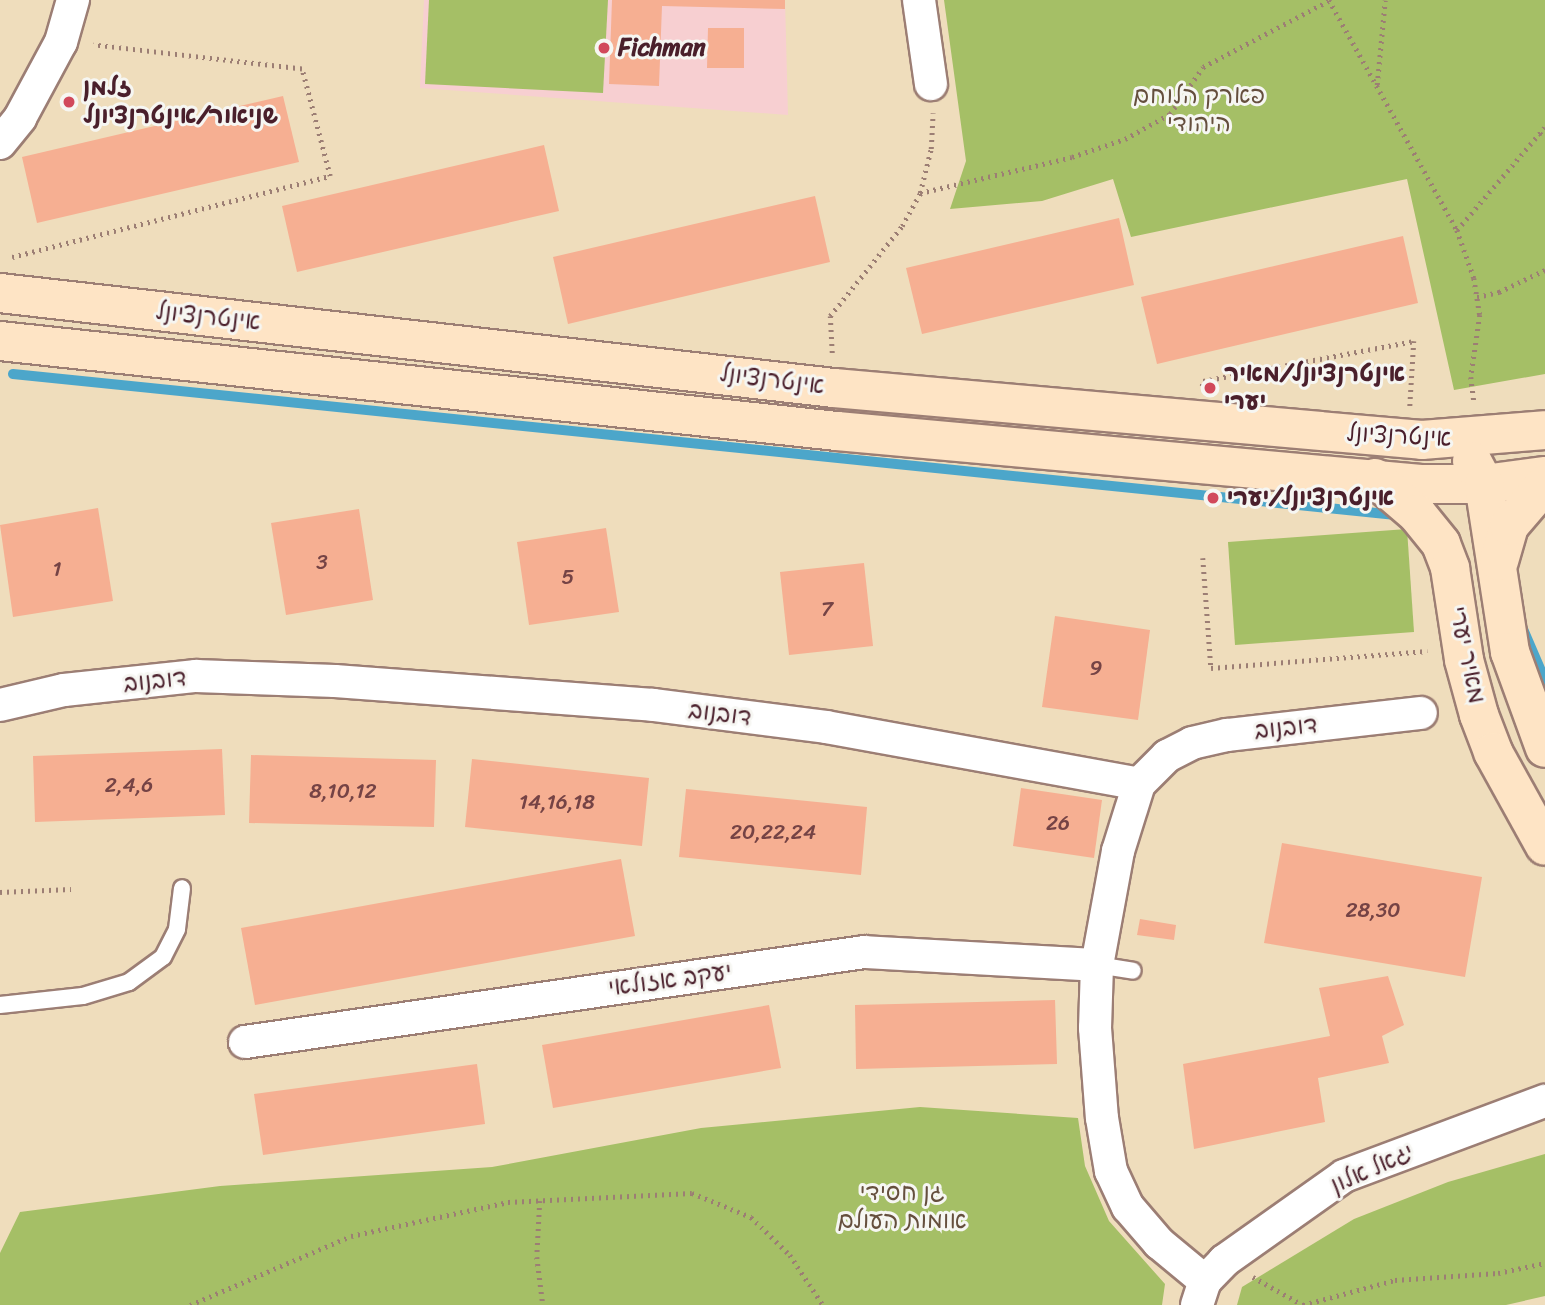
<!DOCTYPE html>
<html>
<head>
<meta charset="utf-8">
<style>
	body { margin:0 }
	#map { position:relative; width:1545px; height:1305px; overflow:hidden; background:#efddbc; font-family:Sriracha,"Playpen Sans Hebrew",sans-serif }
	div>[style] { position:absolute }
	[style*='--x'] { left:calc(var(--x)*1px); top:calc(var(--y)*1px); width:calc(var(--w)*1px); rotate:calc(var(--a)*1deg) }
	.built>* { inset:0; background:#f7cfd1 }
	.green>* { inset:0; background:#a5bf66 }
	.stream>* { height:10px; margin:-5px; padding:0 5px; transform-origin:5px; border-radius:5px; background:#4ca6ca }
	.building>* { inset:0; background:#f6af92 }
	.path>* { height:4.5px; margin-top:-2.25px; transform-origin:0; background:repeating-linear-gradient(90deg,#9c7e74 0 2px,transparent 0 7px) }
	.roads { filter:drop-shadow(2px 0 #9c7e74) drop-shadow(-2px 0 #9c7e74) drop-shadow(0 2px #9c7e74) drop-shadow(0 -2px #9c7e74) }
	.lane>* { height:16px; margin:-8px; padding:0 8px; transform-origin:8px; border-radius:8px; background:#fff }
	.street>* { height:32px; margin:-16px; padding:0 16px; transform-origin:16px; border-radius:16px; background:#fff }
	.secondary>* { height:38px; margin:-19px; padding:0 19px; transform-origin:19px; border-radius:19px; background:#fee4c5 }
	.dots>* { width:19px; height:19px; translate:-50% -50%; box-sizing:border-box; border:4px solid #f6f6f2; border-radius:50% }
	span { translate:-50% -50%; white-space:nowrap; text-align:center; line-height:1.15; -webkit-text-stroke:6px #f6f6f2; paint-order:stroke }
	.number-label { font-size:21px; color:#754345 }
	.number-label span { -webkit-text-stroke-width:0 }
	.poi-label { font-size:24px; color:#4a1f2b; font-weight:700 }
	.left { translate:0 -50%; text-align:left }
	.park-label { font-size:24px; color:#654f3d }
	.street-label { font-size:24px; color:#4a1f2b }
</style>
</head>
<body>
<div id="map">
	<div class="built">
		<i style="clip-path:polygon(424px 0,785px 0,788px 115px,420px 88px)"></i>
	</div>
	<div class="green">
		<i style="clip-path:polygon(429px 0,608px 0,603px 93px,425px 84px)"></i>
		<i style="clip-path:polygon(944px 0,1545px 0,1545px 374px,1454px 390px,1407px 179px,1131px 237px,1113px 179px,1042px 201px,950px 209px,966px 161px)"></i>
		<i style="clip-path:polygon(1407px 529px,1414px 632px,1235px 645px,1228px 542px)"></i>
		<i style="clip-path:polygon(920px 1107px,1078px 1118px,1085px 1166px,1109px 1221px,1165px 1284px,1162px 1305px,0 1305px,0 1253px,20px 1212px,220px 1186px,492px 1167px,701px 1128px)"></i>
		<i style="clip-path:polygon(1545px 1154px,1545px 1296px,1506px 1305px,1237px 1305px,1242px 1287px,1354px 1219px,1448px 1182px)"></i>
	</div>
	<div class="stream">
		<i style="--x:13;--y:374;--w:1390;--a:5.82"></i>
		<i style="--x:1523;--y:629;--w:56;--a:66.7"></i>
	</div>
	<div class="building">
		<i style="clip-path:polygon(612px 0,785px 0,785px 9px,662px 6px,659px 86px,609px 84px)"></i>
		<i style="clip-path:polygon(708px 28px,744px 28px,744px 68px,707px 68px)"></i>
		<i style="clip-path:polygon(283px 96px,299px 162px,37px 223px,22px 157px)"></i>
		<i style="clip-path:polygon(544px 145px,559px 211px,297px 272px,282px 206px)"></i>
		<i style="clip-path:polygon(815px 196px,830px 262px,568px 324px,553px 257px)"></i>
		<i style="clip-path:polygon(1119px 218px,1134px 285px,922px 334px,906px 268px)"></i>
		<i style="clip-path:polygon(1403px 236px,1418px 303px,1157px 364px,1141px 297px)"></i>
		<i style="clip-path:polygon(98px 508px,113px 601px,13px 617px,0 525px)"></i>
		<i style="clip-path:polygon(359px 509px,373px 600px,286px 615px,271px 523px)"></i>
		<i style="clip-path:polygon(606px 528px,619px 612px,529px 625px,517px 542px)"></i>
		<i style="clip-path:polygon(864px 563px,873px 646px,789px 655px,780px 572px)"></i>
		<i style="clip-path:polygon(1055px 616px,1150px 630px,1138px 720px,1042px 707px)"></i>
		<i style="clip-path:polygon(222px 749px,225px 815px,35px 822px,33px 756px)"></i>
		<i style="clip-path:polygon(251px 755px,436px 760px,434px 827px,249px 823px)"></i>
		<i style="clip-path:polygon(472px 759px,649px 778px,642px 846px,465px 827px)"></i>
		<i style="clip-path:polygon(1021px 788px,1102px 800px,1094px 858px,1013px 846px)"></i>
		<i style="clip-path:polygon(686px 789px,867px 807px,861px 875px,679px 857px)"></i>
		<i style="clip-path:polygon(1282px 843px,1482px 877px,1465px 977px,1264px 943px)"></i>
		<i style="clip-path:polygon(621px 859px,635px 936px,255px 1005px,241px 928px)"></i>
		<i style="clip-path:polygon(1140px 919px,1176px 925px,1174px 940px,1137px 935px)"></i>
		<i style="clip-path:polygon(1388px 976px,1404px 1025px,1382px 1036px,1389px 1063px,1318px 1078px,1325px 1122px,1194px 1149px,1183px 1064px,1330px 1036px,1319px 988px)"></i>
		<i style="clip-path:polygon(1055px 1000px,1057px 1064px,856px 1069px,855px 1005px)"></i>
		<i style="clip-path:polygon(769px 1005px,781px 1068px,553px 1108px,542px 1045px)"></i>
		<i style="clip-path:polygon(477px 1064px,485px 1124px,263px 1155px,254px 1094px)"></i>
	</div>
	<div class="path">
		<i style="--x:1329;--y:0;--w:263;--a:60.9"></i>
		<i style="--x:1457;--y:230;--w:51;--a:70.5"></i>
		<i style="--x:1474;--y:278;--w:37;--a:81"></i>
		<i style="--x:1480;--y:315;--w:63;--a:98.3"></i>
		<i style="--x:1471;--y:377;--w:26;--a:83"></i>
		<i style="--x:1377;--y:85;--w:85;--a:-84.6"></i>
		<i style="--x:1540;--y:133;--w:7;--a:45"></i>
		<i style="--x:920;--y:193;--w:156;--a:-13.3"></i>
		<i style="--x:1072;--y:157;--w:56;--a:-18.8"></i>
		<i style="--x:1125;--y:139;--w:51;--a:-29.1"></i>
		<i style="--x:1170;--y:114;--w:57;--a:-54.9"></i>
		<i style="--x:1203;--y:67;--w:144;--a:-27.8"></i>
		<i style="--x:1457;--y:230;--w:135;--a:-49.5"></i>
		<i style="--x:12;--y:257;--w:328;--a:-14.3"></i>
		<i style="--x:330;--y:176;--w:111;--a:-104.7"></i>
		<i style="--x:302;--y:69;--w:210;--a:-173.4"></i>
		<i style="--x:1477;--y:297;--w:23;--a:-13"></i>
		<i style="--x:1499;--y:292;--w:51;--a:-25.6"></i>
		<i style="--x:832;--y:353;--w:37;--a:-93"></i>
		<i style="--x:830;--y:316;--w:115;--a:-51.3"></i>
		<i style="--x:902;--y:226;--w:38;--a:-61"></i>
		<i style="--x:920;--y:193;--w:45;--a:-76"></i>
		<i style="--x:931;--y:149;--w:36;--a:-87"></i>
		<i style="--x:1202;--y:386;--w:5;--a:-79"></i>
		<i style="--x:1203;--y:381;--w:215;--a:-10.7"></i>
		<i style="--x:1414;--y:341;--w:65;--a:93.5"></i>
		<i style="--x:1203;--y:558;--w:110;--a:85.8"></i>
		<i style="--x:1211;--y:668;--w:217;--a:-4.5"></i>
		<i style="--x:0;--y:892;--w:71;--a:-2.4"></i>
		<i style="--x:540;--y:1201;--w:56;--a:93.1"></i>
		<i style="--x:537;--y:1257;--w:48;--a:82.9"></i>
		<i style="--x:1253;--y:1277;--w:57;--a:29.2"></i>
		<i style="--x:1303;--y:1305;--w:95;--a:-15.2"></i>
		<i style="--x:1395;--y:1280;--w:103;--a:-3.9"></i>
		<i style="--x:1498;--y:1273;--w:48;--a:-12"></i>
		<i style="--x:190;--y:1305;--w:175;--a:-23.2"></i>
		<i style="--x:351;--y:1236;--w:161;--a:-12.2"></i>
		<i style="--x:508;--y:1202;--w:184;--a:-2.8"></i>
		<i style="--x:692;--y:1193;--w:64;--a:22.1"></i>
		<i style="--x:751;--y:1217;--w:54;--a:44.3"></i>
		<i style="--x:790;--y:1255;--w:60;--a:56.6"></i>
	</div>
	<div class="roads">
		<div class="lane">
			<i style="--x:1097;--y:965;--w:36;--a:9"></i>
			<i style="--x:0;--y:1005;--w:83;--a:-6.2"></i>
			<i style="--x:83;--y:996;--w:48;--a:-16.9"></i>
			<i style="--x:129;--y:982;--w:42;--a:-36.3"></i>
			<i style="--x:163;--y:957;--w:31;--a:-63"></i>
			<i style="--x:177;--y:929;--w:41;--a:-83"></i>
		</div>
		<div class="street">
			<i style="--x:919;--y:0;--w:85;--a:81.9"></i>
			<i style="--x:0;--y:143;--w:32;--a:-51"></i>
			<i style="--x:20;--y:118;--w:86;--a:-61.7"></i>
			<i style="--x:61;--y:42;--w:44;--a:-74.1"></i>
			<i style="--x:0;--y:705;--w:66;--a:-13.2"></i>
			<i style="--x:64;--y:690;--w:133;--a:-6.1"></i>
			<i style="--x:196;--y:676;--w:139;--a:2.1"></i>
			<i style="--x:335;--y:681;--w:319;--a:4.3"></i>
			<i style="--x:653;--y:705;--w:174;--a:7.2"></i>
			<i style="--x:826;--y:727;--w:318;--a:10.3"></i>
			<i style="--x:1139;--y:784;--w:40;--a:-45"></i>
			<i style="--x:1167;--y:756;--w:28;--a:-27"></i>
			<i style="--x:1192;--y:743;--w:36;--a:-13"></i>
			<i style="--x:1227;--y:735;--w:195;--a:-6.5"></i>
			<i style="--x:1139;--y:784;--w:70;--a:107.4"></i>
			<i style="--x:1118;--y:851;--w:116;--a:100.4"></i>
			<i style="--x:1097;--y:965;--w:63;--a:91.8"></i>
			<i style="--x:1095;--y:1028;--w:90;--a:85.6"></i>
			<i style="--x:1102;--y:1118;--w:54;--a:80.4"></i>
			<i style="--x:1111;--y:1171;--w:40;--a:65"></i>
			<i style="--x:1128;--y:1207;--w:48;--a:49.3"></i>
			<i style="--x:1159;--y:1243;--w:60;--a:39.6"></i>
			<i style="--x:245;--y:1042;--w:626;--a:-8.27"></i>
			<i style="--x:864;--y:952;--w:233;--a:3.2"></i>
			<i style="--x:1197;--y:1305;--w:25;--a:-72"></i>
			<i style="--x:1205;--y:1281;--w:28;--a:-46"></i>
			<i style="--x:1224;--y:1261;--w:147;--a:-35.3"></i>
			<i style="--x:1344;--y:1176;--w:215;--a:-20.5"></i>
		</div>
		<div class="secondary">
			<i style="--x:0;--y:293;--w:839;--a:6.5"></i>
			<i style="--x:834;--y:388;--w:590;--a:5.05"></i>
			<i style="--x:1422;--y:440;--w:123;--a:-4.6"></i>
			<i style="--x:0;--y:341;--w:842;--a:6.14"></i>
			<i style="--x:837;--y:431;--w:586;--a:5.19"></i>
			<i style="--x:1421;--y:484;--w:63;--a:0"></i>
			<i style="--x:1484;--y:484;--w:62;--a:-7.5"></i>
			<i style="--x:1472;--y:461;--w:26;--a:62"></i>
			<i style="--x:1484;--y:484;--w:170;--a:81.2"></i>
			<i style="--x:1510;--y:652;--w:102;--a:70"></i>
			<i style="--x:1375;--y:478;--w:55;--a:40.6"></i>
			<i style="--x:1417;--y:514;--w:38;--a:51"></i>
			<i style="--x:1441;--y:544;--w:26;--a:69"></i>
			<i style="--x:1450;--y:568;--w:93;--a:81.3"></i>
			<i style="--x:1464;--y:660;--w:57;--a:74.7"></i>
			<i style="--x:1479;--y:715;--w:40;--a:69"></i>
			<i style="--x:1493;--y:752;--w:107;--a:61"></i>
			<i style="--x:1499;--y:561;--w:36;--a:-74"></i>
			<i style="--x:1509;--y:526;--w:55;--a:-49.4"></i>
		</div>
	</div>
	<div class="dots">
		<i style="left:604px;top:48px;background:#d1495b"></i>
		<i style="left:69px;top:102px;background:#d1495b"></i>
		<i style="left:1210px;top:388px;background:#d1495b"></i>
		<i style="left:1213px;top:498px;background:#d1495b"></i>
	</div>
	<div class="number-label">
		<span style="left:322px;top:562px">3</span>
		<span style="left:57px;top:569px">1</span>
		<span style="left:568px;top:577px">5</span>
		<span style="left:827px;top:609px">7</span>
		<span style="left:1096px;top:668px">9</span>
		<span style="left:129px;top:785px">2,4,6</span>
		<span style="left:343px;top:791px">8,10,12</span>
		<span style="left:557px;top:802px">14,16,18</span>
		<span style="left:1058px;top:823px">26</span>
		<span style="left:773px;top:832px">20,22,24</span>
		<span style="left:1373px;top:910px">28,30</span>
	</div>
	<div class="poi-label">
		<span class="left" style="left:618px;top:48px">Fichman</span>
		<span class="left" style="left:83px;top:102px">זלמן<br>שניאור/אינטרנציונל</span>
		<span class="left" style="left:1224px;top:388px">אינטרנציונל/מאיר<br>יערי</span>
		<span class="left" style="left:1227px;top:498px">אינטרנציונל/יערי</span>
	</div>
	<div class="park-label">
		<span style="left:1199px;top:110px">פארק הלוחם<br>היהודי</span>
		<span style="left:902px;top:1207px">גן חסידי<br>אומות העולם</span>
	</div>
	<div class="street-label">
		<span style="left:208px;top:317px;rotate:6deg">אינטרנציונל</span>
		<span style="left:772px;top:380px;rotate:7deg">אינטרנציונל</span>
		<span style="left:1399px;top:436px;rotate:3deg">אינטרנציונל</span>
		<span style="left:1467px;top:655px;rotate:78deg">מאיר יערי</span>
		<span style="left:155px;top:681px;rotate:-6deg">דובנוב</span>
		<span style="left:720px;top:714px;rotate:7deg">דובנוב</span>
		<span style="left:1286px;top:728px;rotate:-6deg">דובנוב</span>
		<span style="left:670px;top:980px;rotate:-8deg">יעקב אזולאי</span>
		<span style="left:1372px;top:1169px;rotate:-24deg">יגאל אלון</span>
	</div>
</div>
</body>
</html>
